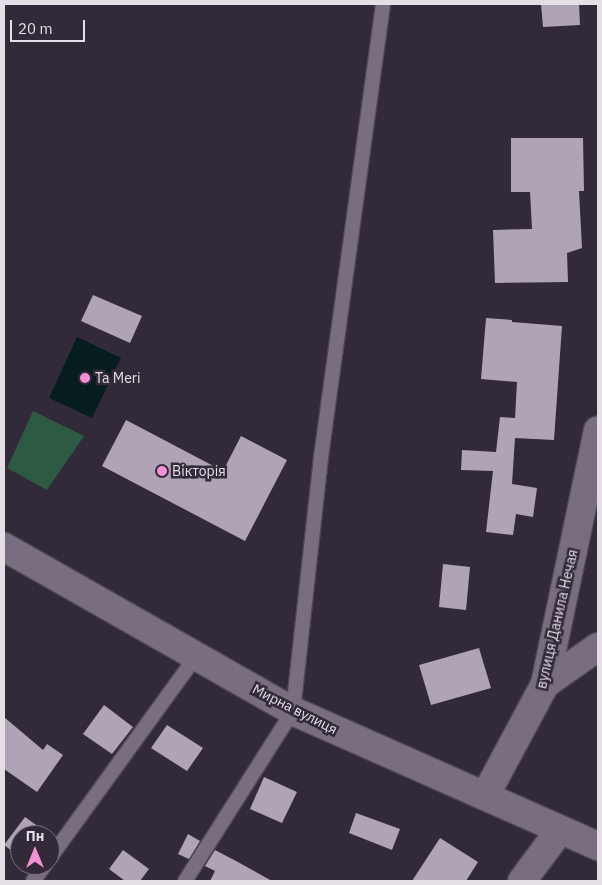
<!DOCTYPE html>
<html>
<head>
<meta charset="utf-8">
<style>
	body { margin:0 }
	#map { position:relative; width:602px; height:885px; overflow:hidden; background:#332a39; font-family:"IBM Plex Sans",sans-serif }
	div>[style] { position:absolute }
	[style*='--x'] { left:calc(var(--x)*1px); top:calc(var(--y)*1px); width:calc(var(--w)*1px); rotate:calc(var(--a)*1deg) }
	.green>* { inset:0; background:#2c5a42 }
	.water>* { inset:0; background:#061d20 }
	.building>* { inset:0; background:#afa4b6 }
	.roads { filter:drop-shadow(1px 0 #4f4854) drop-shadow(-1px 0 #4f4854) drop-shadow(0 1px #4f4854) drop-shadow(0 -1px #4f4854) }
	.lane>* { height:14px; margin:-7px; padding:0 7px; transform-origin:7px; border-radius:7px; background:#796e7f }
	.street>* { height:28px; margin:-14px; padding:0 14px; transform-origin:14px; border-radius:14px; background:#796e7f }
	.dots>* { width:14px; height:14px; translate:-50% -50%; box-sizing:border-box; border:2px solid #332a39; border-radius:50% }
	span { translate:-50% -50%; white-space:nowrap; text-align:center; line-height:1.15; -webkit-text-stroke:5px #332a39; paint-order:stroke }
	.poi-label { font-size:14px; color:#e4dee7 }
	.left { translate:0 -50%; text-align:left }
	.street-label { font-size:14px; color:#e4dee7 }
	.frame { position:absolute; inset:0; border:5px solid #e4dee7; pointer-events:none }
	.north { position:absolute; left:10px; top:825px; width:50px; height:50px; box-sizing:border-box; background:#332a39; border:1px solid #7a727f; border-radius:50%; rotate:0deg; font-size:14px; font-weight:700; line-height:20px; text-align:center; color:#e4dee7 }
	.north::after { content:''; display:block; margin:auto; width:18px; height:22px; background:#f491d4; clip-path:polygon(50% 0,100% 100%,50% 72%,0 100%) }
	.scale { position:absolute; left:10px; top:20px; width:75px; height:22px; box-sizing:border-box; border:2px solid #e4dee7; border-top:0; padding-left:6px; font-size:15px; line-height:18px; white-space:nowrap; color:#e4dee7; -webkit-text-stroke:4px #332a39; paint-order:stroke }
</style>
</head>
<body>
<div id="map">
	<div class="green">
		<i style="clip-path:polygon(33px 411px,84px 436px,47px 490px,7px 468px)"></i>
	</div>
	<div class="water">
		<i style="clip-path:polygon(77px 337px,121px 358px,92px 418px,49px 398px)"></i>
	</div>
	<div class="building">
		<i style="clip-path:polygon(541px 4px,579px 4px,580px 25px,543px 27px)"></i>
		<i style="clip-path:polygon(511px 138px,583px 138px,584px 191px,579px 191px,582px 248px,567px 253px,568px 282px,495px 283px,493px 230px,532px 229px,530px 192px,511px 192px)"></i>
		<i style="clip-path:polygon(93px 295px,142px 316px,130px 343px,81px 321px)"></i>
		<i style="clip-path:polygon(486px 318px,512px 320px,512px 322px,562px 326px,554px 440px,515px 438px,512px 484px,537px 488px,533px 517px,516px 514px,513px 535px,486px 532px,493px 471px,461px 470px,462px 450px,496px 452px,500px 417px,515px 418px,517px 382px,481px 379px)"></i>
		<i style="clip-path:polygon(126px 420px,223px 471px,241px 436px,287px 460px,245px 541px,102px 466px)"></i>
		<i style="clip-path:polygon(443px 564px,470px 567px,466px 610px,439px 607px)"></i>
		<i style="clip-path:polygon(479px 648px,491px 688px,431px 705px,419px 665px)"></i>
		<i style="clip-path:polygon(104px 705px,133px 727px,112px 754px,83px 734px)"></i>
		<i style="clip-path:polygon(4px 717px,43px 750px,47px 744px,63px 755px,37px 792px,4px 769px)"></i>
		<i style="clip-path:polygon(167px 725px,203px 748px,187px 771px,151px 748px)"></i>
		<i style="clip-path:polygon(264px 777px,297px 792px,282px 823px,250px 809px)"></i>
		<i style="clip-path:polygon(356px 813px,400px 829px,392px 850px,349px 833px)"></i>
		<i style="clip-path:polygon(25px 817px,50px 835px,20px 835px,20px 857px,4px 845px)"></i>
		<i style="clip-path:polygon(188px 834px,200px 841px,189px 859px,178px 854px)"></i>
		<i style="clip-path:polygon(440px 838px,478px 862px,466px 881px,412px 881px)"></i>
		<i style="clip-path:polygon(123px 850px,149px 869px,140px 881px,125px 881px,109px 869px)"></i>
		<i style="clip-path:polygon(215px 850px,236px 861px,272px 881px,210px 881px,215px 871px,205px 866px)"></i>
	</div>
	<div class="roads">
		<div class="lane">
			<i style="--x:50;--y:858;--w:249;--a:-54.1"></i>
			<i style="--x:33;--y:881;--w:20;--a:-53"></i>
			<i style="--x:185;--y:881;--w:201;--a:-57.6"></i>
			<i style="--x:293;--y:711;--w:256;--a:-83.7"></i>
			<i style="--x:321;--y:457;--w:457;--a:-82.2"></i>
		</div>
		<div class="street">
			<i style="--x:4;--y:547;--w:332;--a:29.6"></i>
			<i style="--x:293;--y:711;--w:334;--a:23.9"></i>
			<i style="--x:545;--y:684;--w:65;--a:-34.9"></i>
			<i style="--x:485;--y:796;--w:127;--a:-61.8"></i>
			<i style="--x:545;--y:684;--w:259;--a:-78.2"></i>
			<i style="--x:522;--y:881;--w:64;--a:-53.3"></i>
		</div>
	</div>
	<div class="dots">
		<i style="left:85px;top:378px;background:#f491d4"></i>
		<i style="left:162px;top:471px;background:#f491d4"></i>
	</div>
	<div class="poi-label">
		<span class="left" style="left:95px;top:378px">Ta Meri</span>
		<span class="left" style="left:172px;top:471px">Вікторія</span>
	</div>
	<div class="street-label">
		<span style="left:557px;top:619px;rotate:-77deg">вулиця Данила Нечая</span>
		<span style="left:295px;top:709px;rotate:27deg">Мирна вулиця</span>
	</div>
	<div class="frame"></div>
	<div class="north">Пн</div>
	<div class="scale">20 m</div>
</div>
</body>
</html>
